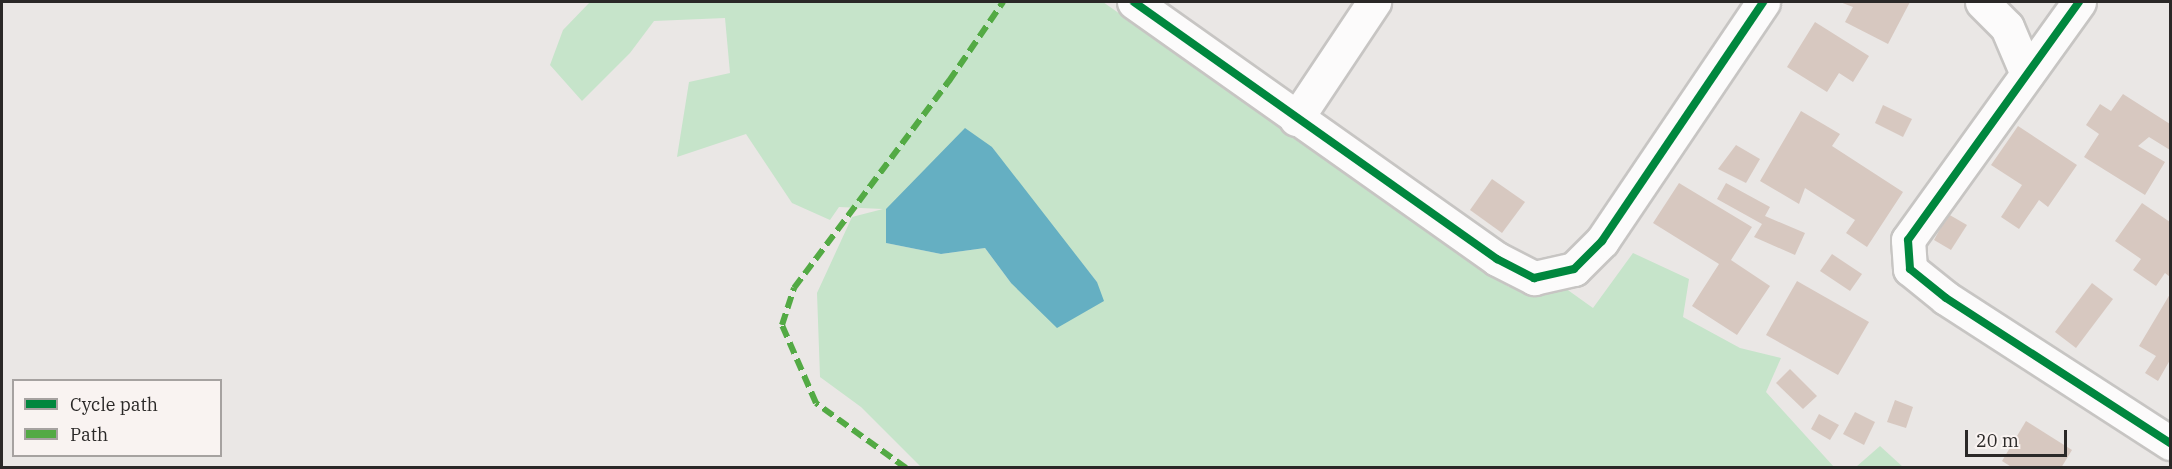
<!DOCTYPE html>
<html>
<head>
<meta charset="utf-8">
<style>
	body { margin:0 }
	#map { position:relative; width:2172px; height:469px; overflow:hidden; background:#eae7e5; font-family:"IBM Plex Serif",serif }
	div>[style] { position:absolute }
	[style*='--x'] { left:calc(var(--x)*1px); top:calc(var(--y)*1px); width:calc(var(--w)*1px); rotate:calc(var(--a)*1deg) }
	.green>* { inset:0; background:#c6e4ca }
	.water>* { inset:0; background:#65afc2 }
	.building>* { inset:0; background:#d7c8c0 }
	.roads { filter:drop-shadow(2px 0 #c7c5c3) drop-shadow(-2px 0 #c7c5c3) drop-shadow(0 2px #c7c5c3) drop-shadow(0 -2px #c7c5c3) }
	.minor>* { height:33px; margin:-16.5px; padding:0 16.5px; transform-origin:16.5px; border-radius:16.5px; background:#fcfbfb }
	.quiet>* { height:6px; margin-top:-3px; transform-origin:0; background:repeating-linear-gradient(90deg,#53aa44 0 12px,transparent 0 18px) }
	.cycleway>* { height:8px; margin:-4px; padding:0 4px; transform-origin:4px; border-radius:4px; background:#00873e }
	span { translate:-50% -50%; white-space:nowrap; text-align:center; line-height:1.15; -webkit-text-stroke:6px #f9f3f1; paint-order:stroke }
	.frame { position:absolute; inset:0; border:3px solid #2a2827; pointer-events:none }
	.legend { position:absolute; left:12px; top:379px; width:210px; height:78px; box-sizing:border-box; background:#f9f3f1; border:2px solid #a6a2a0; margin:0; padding:8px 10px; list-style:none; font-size:18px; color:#2a2827 }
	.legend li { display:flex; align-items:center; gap:12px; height:30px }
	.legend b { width:30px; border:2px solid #a6a2a0 }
	.scale { position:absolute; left:1965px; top:430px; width:102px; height:27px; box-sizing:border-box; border:3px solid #2a2827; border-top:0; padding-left:8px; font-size:18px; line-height:21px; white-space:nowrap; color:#2a2827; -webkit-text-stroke:4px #f9f3f1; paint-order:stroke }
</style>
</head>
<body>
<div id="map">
	<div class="green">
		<i style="clip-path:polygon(evenodd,590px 2px,1103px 2px,1509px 287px,1565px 288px,1593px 308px,1633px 253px,1689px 279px,1683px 317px,1740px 348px,1781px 358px,1766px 392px,1834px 467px,921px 467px,861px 407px,820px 377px,817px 293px,852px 217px,883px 209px,839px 207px,830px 220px,792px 203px,746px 134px,677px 157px,689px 82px,730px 73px,725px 18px,654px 21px,630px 53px,582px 101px,550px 65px,563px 30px,590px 2px,992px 147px,1019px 185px,1097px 282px,1011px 283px,985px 248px,941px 254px,886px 243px,992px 147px)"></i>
		<i style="clip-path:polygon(1880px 446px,1903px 467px,1856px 467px)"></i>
	</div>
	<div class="water">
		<i style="clip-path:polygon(965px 128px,992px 147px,1097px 282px,1104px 301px,1057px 328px,1011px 283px,985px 248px,941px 254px,886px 243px,886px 209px)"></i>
	</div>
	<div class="building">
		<i style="clip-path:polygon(1840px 2px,1910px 2px,1888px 44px,1845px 22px,1853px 7px)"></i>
		<i style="clip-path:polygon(1815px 22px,1869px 56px,1853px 82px,1839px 73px,1827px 92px,1787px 67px)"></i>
		<i style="clip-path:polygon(2123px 94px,2170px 124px,2170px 150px,2149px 137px,2138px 146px,2165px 162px,2145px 195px,2084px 157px,2099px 134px,2086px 125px,2100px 104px,2111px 111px)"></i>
		<i style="clip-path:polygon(1883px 105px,1912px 119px,1903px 137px,1875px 123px)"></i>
		<i style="clip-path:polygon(1801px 111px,1840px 134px,1832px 146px,1903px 192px,1867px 247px,1846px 233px,1855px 220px,1805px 188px,1799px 204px,1760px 181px)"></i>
		<i style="clip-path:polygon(2018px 126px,2077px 165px,2048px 207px,2039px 200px,2019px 229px,2001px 217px,2022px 185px,1991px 165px)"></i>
		<i style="clip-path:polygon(1736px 145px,1760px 159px,1746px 183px,1718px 169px)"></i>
		<i style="clip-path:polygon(1492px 179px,1525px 202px,1502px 233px,1470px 210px)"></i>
		<i style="clip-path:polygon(1679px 183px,1752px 227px,1731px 260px,1770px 286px,1737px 335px,1692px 306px,1719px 264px,1653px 223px)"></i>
		<i style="clip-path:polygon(1726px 183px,1770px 207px,1765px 216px,1805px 233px,1795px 255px,1754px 237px,1762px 224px,1717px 199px)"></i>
		<i style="clip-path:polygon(2142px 203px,2170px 222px,2170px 277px,2165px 273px,2156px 286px,2133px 270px,2141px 259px,2115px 241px)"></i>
		<i style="clip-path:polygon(1948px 214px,1967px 225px,1951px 250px,1934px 240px)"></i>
		<i style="clip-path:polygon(1832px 254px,1862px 274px,1850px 291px,1820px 271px)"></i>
		<i style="clip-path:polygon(1797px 281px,1869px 322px,1838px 375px,1766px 335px)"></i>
		<i style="clip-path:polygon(2092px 283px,2113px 299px,2076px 348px,2055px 332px)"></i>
		<i style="clip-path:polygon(2170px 294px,2170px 360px,2158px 381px,2145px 373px,2156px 356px,2139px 346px)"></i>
		<i style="clip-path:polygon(1790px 369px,1817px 396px,1803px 409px,1776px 383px)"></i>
		<i style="clip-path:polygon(1895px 400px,1913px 407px,1906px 428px,1887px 422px)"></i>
		<i style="clip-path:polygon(1855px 412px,1875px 422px,1864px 445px,1843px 434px)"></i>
		<i style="clip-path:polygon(1819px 414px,1839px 425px,1830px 440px,1811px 429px)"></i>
		<i style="clip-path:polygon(2026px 421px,2072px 450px,2061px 468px,2013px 468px,2002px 461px)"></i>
	</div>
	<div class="roads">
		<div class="minor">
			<i style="--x:1134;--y:2;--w:445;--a:35.3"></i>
			<i style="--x:1497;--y:259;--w:42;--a:27.2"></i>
			<i style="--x:1534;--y:278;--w:41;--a:-12.7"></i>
			<i style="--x:1574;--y:269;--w:40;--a:-45"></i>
			<i style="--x:1602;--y:241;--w:288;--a:-56"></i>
			<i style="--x:1982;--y:2;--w:35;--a:45"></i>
			<i style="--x:2007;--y:27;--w:51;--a:66.9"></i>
			<i style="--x:2079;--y:2;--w:293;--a:125.7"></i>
			<i style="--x:1908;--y:240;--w:29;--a:86"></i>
			<i style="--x:1910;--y:269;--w:46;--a:38.9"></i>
			<i style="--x:1946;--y:298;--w:267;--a:32.9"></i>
			<i style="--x:1296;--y:119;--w:141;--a:-56.3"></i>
		</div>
	</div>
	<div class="quiet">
		<i style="--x:906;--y:468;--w:111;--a:-144.2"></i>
		<i style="--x:816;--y:403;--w:85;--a:-113.6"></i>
		<i style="--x:782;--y:325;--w:39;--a:-72"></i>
		<i style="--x:794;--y:288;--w:259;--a:-53.2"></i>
		<i style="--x:949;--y:81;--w:96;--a:-55.6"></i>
	</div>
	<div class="cycleway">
		<i style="--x:1134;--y:2;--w:445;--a:35.3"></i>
		<i style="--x:1497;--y:259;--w:42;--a:27.2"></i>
		<i style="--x:1534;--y:278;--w:41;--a:-12.7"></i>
		<i style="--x:1574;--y:269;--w:40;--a:-45"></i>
		<i style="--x:1602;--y:241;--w:288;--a:-56"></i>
		<i style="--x:2079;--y:2;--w:293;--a:125.7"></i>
		<i style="--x:1908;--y:240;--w:29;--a:86"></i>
		<i style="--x:1910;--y:269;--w:46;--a:38.9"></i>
		<i style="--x:1946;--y:298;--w:267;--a:32.9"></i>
	</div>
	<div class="frame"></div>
	<ul class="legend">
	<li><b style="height:8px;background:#00873e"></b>Cycle path</li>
	<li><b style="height:8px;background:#53aa44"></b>Path</li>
	</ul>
	<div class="scale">20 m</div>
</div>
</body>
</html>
